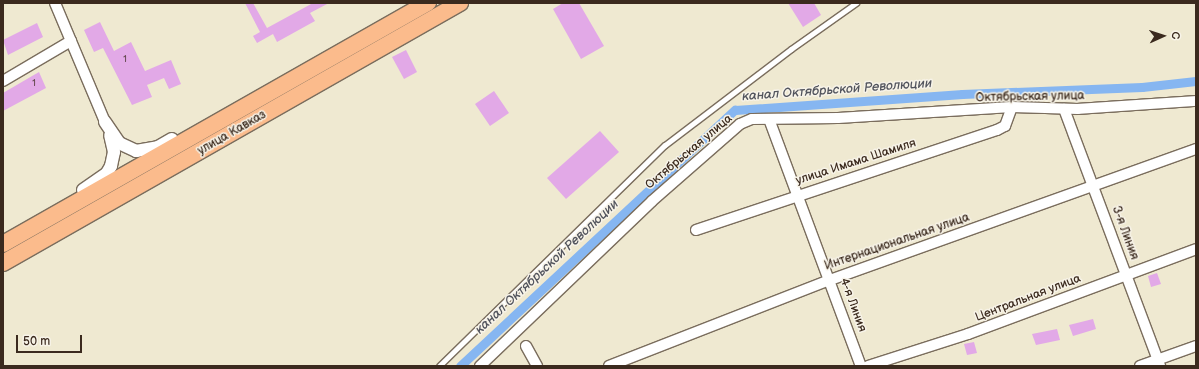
<!DOCTYPE html>
<html>
<head>
<meta charset="utf-8">
<style>
	body { margin:0 }
	#map { position:relative; width:1199px; height:369px; overflow:hidden; background:#efe9d1; font-family:"Balsamiq Sans",sans-serif }
	div>[style] { position:absolute }
	[style*='--x'] { left:calc(var(--x)*1px); top:calc(var(--y)*1px); width:calc(var(--w)*1px); rotate:calc(var(--a)*1deg) }
	.canal>* { height:9px; margin:-4.5px; padding:0 4.5px; transform-origin:4.5px; border-radius:4.5px; background:#86b6f1 }
	.building>* { inset:0; background:#e2a9e7 }
	.roads { filter:drop-shadow(1px 0 #7a6d5d) drop-shadow(-1px 0 #7a6d5d) drop-shadow(0 1px #7a6d5d) drop-shadow(0 -1px #7a6d5d) }
	.service>* { height:5px; margin:-2.5px; padding:0 2.5px; transform-origin:2.5px; border-radius:2.5px; background:#fff }
	.minor>* { height:10px; margin:-5px; padding:0 5px; transform-origin:5px; border-radius:5px; background:#fff }
	.tertiary>* { height:12px; margin:-6px; padding:0 6px; transform-origin:6px; border-radius:6px; background:#fff }
	.trunk>* { height:16px; margin:-8px; padding:0 8px; transform-origin:8px; border-radius:8px; background:#fbbb8c }
	span { translate:-50% -50%; white-space:nowrap; text-align:center; line-height:1.15; -webkit-text-stroke:3px #f7f3e8; paint-order:stroke }
	.number-label { font-size:10px; color:#654a50 }
	.number-label span { -webkit-text-stroke-width:0 }
	.street-label { font-size:12px; color:#3b2a1e }
	.water-label { font-size:13px; color:#52545d; font-style:italic }
	.frame { position:absolute; inset:0; border:4px solid #3b2a1e; pointer-events:none }
	.north { position:absolute; left:1143px; top:16px; width:40px; height:40px; -webkit-text-stroke:3px #f7f3e8; paint-order:stroke; rotate:87deg; font-size:11px; font-weight:700; line-height:16px; text-align:center; color:#3b2a1e }
	.north::after { content:''; display:block; margin:auto; width:14px; height:18px; background:#3b2a1e; clip-path:polygon(50% 0,100% 100%,50% 72%,0 100%) }
	.scale { position:absolute; left:16px; top:335px; width:66px; height:18px; box-sizing:border-box; border:2px solid #3b2a1e; border-top:0; padding-left:5px; font-size:12px; line-height:14px; white-space:nowrap; color:#3b2a1e; -webkit-text-stroke:3px #f7f3e8; paint-order:stroke }
</style>
</head>
<body>
<div id="map">
	<div class="canal">
		<i style="--x:460;--y:366;--w:376;--a:-43"></i>
		<i style="--x:735;--y:110;--w:228;--a:-4"></i>
		<i style="--x:962;--y:94;--w:180;--a:-2.2"></i>
		<i style="--x:1142;--y:87;--w:54;--a:-6.3"></i>
	</div>
	<div class="building">
		<i style="clip-path:polygon(245px 3px,253px 3px,267px 28px,313px 3px,329px 3px,310px 13px,315px 21px,277px 42px,273px 34px,257px 43px,253px 36px,260px 32px)"></i>
		<i style="clip-path:polygon(563px 3px,579px 3px,604px 46px,581px 59px,553px 9px)"></i>
		<i style="clip-path:polygon(788px 3px,814px 3px,821px 15px,803px 27px)"></i>
		<i style="clip-path:polygon(100px 22px,114px 51px,131px 42px,145px 71px,171px 60px,181px 84px,169px 89px,164px 78px,147px 85px,152px 97px,132px 105px,103px 48px,94px 52px,84px 30px)"></i>
		<i style="clip-path:polygon(37px 23px,43px 37px,8px 55px,3px 40px)"></i>
		<i style="clip-path:polygon(406px 50px,417px 72px,404px 79px,392px 57px)"></i>
		<i style="clip-path:polygon(39px 72px,46px 88px,3px 111px,3px 93px)"></i>
		<i style="clip-path:polygon(494px 91px,509px 113px,490px 126px,475px 104px)"></i>
		<i style="clip-path:polygon(600px 131px,619px 152px,566px 199px,547px 178px)"></i>
		<i style="clip-path:polygon(1157px 273px,1161px 284px,1151px 287px,1148px 276px)"></i>
		<i style="clip-path:polygon(1093px 319px,1096px 329px,1073px 336px,1069px 325px)"></i>
		<i style="clip-path:polygon(1057px 329px,1060px 340px,1036px 345px,1032px 334px)"></i>
		<i style="clip-path:polygon(974px 342px,977px 353px,967px 355px,964px 344px)"></i>
	</div>
	<div class="roads">
		<div class="service">
			<i style="--x:439;--y:366;--w:316;--a:-44.4"></i>
			<i style="--x:665;--y:145;--w:158;--a:-37.3"></i>
			<i style="--x:791;--y:49;--w:80;--a:-35.3"></i>
		</div>
		<div class="minor">
			<i style="--x:55;--y:3;--w:129;--a:67.2"></i>
			<i style="--x:3;--y:81;--w:79;--a:-30.5"></i>
			<i style="--x:1064;--y:109;--w:274;--a:69.5"></i>
			<i style="--x:769;--y:119;--w:264;--a:69.6"></i>
			<i style="--x:696;--y:230;--w:317;--a:-18.4"></i>
			<i style="--x:997;--y:130;--w:9;--a:-27"></i>
			<i style="--x:1005;--y:126;--w:20;--a:-70"></i>
			<i style="--x:526;--y:346;--w:23;--a:61"></i>
			<i style="--x:480;--y:366;--w:238;--a:-43.8"></i>
			<i style="--x:652;--y:201;--w:117;--a:-41.2"></i>
			<i style="--x:740;--y:124;--w:13;--a:-23"></i>
			<i style="--x:752;--y:119;--w:86;--a:-0.7"></i>
			<i style="--x:838;--y:118;--w:174;--a:-3.6"></i>
			<i style="--x:1012;--y:107;--w:66;--a:1.7"></i>
			<i style="--x:1078;--y:109;--w:118;--a:-3.9"></i>
			<i style="--x:609;--y:366;--w:237;--a:-21.3"></i>
			<i style="--x:830;--y:280;--w:389;--a:-19.7"></i>
			<i style="--x:868;--y:366;--w:105;--a:-17.7"></i>
			<i style="--x:968;--y:334;--w:243;--a:-20.4"></i>
			<i style="--x:1140;--y:366;--w:59;--a:-19.7"></i>
		</div>
		<div class="tertiary">
			<i style="--x:105;--y:122;--w:25;--a:56"></i>
			<i style="--x:119;--y:143;--w:19;--a:25"></i>
			<i style="--x:136;--y:151;--w:22;--a:-10"></i>
			<i style="--x:158;--y:147;--w:16;--a:-30"></i>
			<i style="--x:83;--y:190;--w:29;--a:-35"></i>
			<i style="--x:107;--y:173;--w:8;--a:-60"></i>
			<i style="--x:111;--y:166;--w:14;--a:-78"></i>
			<i style="--x:114;--y:152;--w:17;--a:-103"></i>
		</div>
		<div class="trunk">
			<i style="--x:3;--y:244;--w:489;--a:-29.6"></i>
			<i style="--x:3;--y:263;--w:526;--a:-29.64"></i>
		</div>
	</div>
	<div class="number-label">
		<span style="left:125px;top:60px">1</span>
		<span style="left:34px;top:84px">1</span>
	</div>
	<div class="street-label">
		<span style="left:1030px;top:97px;rotate:-1deg">Октябрьская улица</span>
		<span style="left:232px;top:133px;rotate:-30deg">улица Кавказ</span>
		<span style="left:689px;top:152px;rotate:-40deg">Октябрьская улица</span>
		<span style="left:856px;top:162px;rotate:-18deg">улица Имама Шамиля</span>
		<span style="left:1125px;top:233px;rotate:70deg">3-я Линия</span>
		<span style="left:897px;top:242px;rotate:-19deg">Интернациональная улица</span>
		<span style="left:1028px;top:298px;rotate:-21deg">Центральная улица</span>
		<span style="left:853px;top:305px;rotate:70deg">4-я Линия</span>
	</div>
	<div class="water-label">
		<span style="left:837px;top:90px;rotate:-4deg">канал Октябрьской Революции</span>
		<span style="left:547px;top:267px;rotate:-43deg">канал Октябрьской Революции</span>
	</div>
	<div class="frame"></div>
	<div class="north">С</div>
	<div class="scale">50 m</div>
</div>
</body>
</html>
